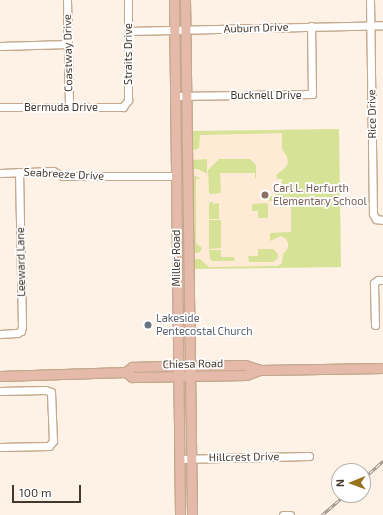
<!DOCTYPE html>
<html>
<head>
<meta charset="utf-8">
<style>
	body { margin:0 }
	#map { position:relative; width:383px; height:515px; overflow:hidden; background:#fef2e7; font-family:"Exo 2",sans-serif }
	div>[style] { position:absolute }
	[style*='--x'] { left:calc(var(--x)*1px); top:calc(var(--y)*1px); width:calc(var(--w)*1px); rotate:calc(var(--a)*1deg) }
	.built>* { inset:0; background:#ffead5 }
	.green>* { inset:0; background:#d6e396 }
	.roads { filter:drop-shadow(1px 0 #c5a98e) drop-shadow(-1px 0 #c5a98e) drop-shadow(0 1px #c5a98e) drop-shadow(0 -1px #c5a98e) }
	.minor>* { height:7px; margin:-3.5px; padding:0 3.5px; transform-origin:3.5px; border-radius:3.5px; background:#fff }
	.major>* { height:9px; margin:-4.5px; padding:0 4.5px; transform-origin:4.5px; border-radius:4.5px; background:#e6baaa }
	.rail>* { height:3px; margin-top:-1.5px; transform-origin:0; background:repeating-linear-gradient(90deg,#fff 0 4.5px,#9a8e83 0 9px); box-sizing:border-box; border-block:1px solid #9a8e83 }
	.dots>* { width:11px; height:11px; translate:-50% -50%; box-sizing:border-box; border:2px solid #fff; border-radius:50% }
	span { translate:-50% -50%; white-space:nowrap; text-align:center; line-height:1.15; -webkit-text-stroke:3.5px #fff; paint-order:stroke }
	.street-label { font-size:11px; color:#43382d }
	.education-label { font-size:11px; color:#785e54 }
	.left { translate:0 -50%; text-align:left }
	.worship-label { font-size:11px; color:#5b616d }
	.north { position:absolute; left:331px; top:463px; width:40px; height:40px; box-sizing:border-box; background:#fff; border:1px solid #b4afab; border-radius:50%; rotate:269deg; font-size:11px; font-weight:700; line-height:16px; text-align:center; color:#43382d }
	.north::after { content:''; display:block; margin:auto; width:14px; height:18px; background:#96741d; clip-path:polygon(50% 0,100% 100%,50% 72%,0 100%) }
	.scale { position:absolute; left:12px; top:485px; width:69px; height:18px; box-sizing:border-box; border:2px solid #43382d; border-top:0; padding-left:5px; font-size:12px; line-height:14px; white-space:nowrap; color:#43382d; -webkit-text-stroke:3px #fff; paint-order:stroke }
</style>
</head>
<body>
<div id="map">
	<div class="built">
		<i style="clip-path:polygon(339px 129px,341px 267px,191px 269px,189px 131px)"></i>
	</div>
	<div class="green">
		<i style="clip-path:polygon(339px 129px,341px 267px,191px 269px,191px 260px,193px 258px,194px 267px,194px 259px,200px 259px,209px 267px,278px 266px,282px 263px,283px 254px,288px 248px,288px 243px,286px 239px,281px 236px,270px 241px,270px 233px,291px 232px,291px 201px,269px 201px,269px 196px,275px 196px,276px 189px,282px 188px,282px 179px,277px 179px,276px 175px,285px 168px,288px 163px,287px 157px,282px 149px,282px 133px,200px 135px,199px 148px,195px 150px,193px 150px,192px 131px)"></i>
		<i style="clip-path:polygon(207px 159px,207px 174px,198px 169px,193px 169px,193px 160px)"></i>
		<i style="clip-path:polygon(219px 159px,250px 159px,256px 165px,256px 177px,255px 179px,255px 173px,220px 173px,221px 193px,210px 194px,209px 192px,208px 170px)"></i>
		<i style="clip-path:polygon(193px 175px,200px 178px,201px 180px,197px 178px,196px 181px,196px 243px,202px 248px,200px 252px,197px 253px,194px 253px)"></i>
		<i style="clip-path:polygon(210px 202px,213px 202px,213px 204px,219px 203px,219px 219px,209px 219px,209px 204px)"></i>
		<i style="clip-path:polygon(268px 203px,268px 218px,258px 218px,258px 211px,252px 211px,252px 204px)"></i>
		<i style="clip-path:polygon(209px 220px,221px 220px,221px 248px,209px 249px)"></i>
		<i style="clip-path:polygon(258px 249px,273px 249px,278px 254px,278px 258px,273px 262px,249px 262px,248px 256px,258px 256px)"></i>
		<i style="clip-path:polygon(209px 250px,221px 250px,221px 257px,234px 257px,235px 261px,213px 261px,210px 259px)"></i>
	</div>
	<div class="roads">
		<div class="minor">
			<i style="--x:67;--y:0;--w:106;--a:88.9"></i>
			<i style="--x:370;--y:0;--w:214;--a:89.2"></i>
			<i style="--x:373;--y:214;--w:6;--a:59"></i>
			<i style="--x:376;--y:219;--w:7;--a:8"></i>
			<i style="--x:128;--y:31;--w:255;--a:-1.3"></i>
			<i style="--x:0;--y:46;--w:68;--a:-1.7"></i>
			<i style="--x:175;--y:96;--w:137;--a:-0.8"></i>
			<i style="--x:312;--y:94;--w:68;--a:-90.8"></i>
			<i style="--x:0;--y:107;--w:123;--a:0"></i>
			<i style="--x:123;--y:107;--w:9;--a:-54"></i>
			<i style="--x:128;--y:100;--w:100;--a:-90"></i>
			<i style="--x:0;--y:173;--w:53;--a:-2.2"></i>
			<i style="--x:53;--y:171;--w:11;--a:27"></i>
			<i style="--x:63;--y:176;--w:113;--a:0"></i>
			<i style="--x:375;--y:325;--w:42;--a:-91.4"></i>
			<i style="--x:374;--y:283;--w:5;--a:-37"></i>
			<i style="--x:378;--y:280;--w:5;--a:0"></i>
			<i style="--x:0;--y:334;--w:17;--a:-3"></i>
			<i style="--x:17;--y:333;--w:4;--a:-27"></i>
			<i style="--x:21;--y:331;--w:5;--a:-79"></i>
			<i style="--x:22;--y:326;--w:154;--a:-91.1"></i>
			<i style="--x:0;--y:391;--w:45;--a:-1.3"></i>
			<i style="--x:45;--y:390;--w:6;--a:18"></i>
			<i style="--x:51;--y:392;--w:49;--a:87.7"></i>
			<i style="--x:53;--y:441;--w:6;--a:129"></i>
			<i style="--x:49;--y:446;--w:49;--a:178.8"></i>
			<i style="--x:179;--y:459;--w:130;--a:-1.3"></i>
			<i style="--x:283;--y:515;--w:7;--a:0"></i>
		</div>
		<div class="major">
			<i style="--x:174;--y:0;--w:515;--a:89.33"></i>
			<i style="--x:185;--y:0;--w:515;--a:89.22"></i>
			<i style="--x:126;--y:372;--w:8;--a:-40"></i>
			<i style="--x:132;--y:367;--w:37;--a:-2"></i>
			<i style="--x:169;--y:366;--w:76;--a:-0.8"></i>
			<i style="--x:245;--y:365;--w:16;--a:18"></i>
			<i style="--x:260;--y:370;--w:123;--a:-0.9"></i>
			<i style="--x:0;--y:376;--w:126;--a:-1.8"></i>
			<i style="--x:126;--y:372;--w:8;--a:40"></i>
			<i style="--x:132;--y:377;--w:114;--a:-1"></i>
			<i style="--x:246;--y:375;--w:15;--a:-20"></i>
		</div>
	</div>
	<div class="rail">
		<i style="--x:363;--y:479;--w:27;--a:-42"></i>
		<i style="--x:322;--y:515;--w:30;--a:-41"></i>
	</div>
	<div class="dots">
		<i style="left:265px;top:195px;background:#8d6e63"></i>
		<i style="left:148px;top:325px;background:#6b7280"></i>
	</div>
	<div class="street-label">
		<span style="left:256px;top:28px;rotate:-2deg">Auburn Drive</span>
		<span style="left:68px;top:53px;rotate:-91deg">Coastway Drive</span>
		<span style="left:128px;top:54px;rotate:-90deg">Straits Drive</span>
		<span style="left:266px;top:95px">Bucknell Drive</span>
		<span style="left:61px;top:107px">Bermuda Drive</span>
		<span style="left:372px;top:114px;rotate:-91deg">Rice Drive</span>
		<span style="left:64px;top:174px;rotate:3deg">Seabreeze Drive</span>
		<span style="left:176px;top:258px;rotate:-90deg">Miller Road</span>
		<span style="left:21px;top:262px;rotate:-91deg">Leeward Lane</span>
		<span style="left:193px;top:364px;rotate:-1deg">Chiesa Road</span>
		<span style="left:244px;top:457px;rotate:-1deg">Hillcrest Drive</span>
	</div>
	<div class="education-label">
		<span class="left" style="left:273px;top:195px">Carl L. Herfurth<br>Elementary School</span>
	</div>
	<div class="worship-label">
		<span class="left" style="left:156px;top:325px">Lakeside<br>Pentecostal Church</span>
	</div>
	<div class="north">N</div>
	<div class="scale">100 m</div>
</div>
</body>
</html>
